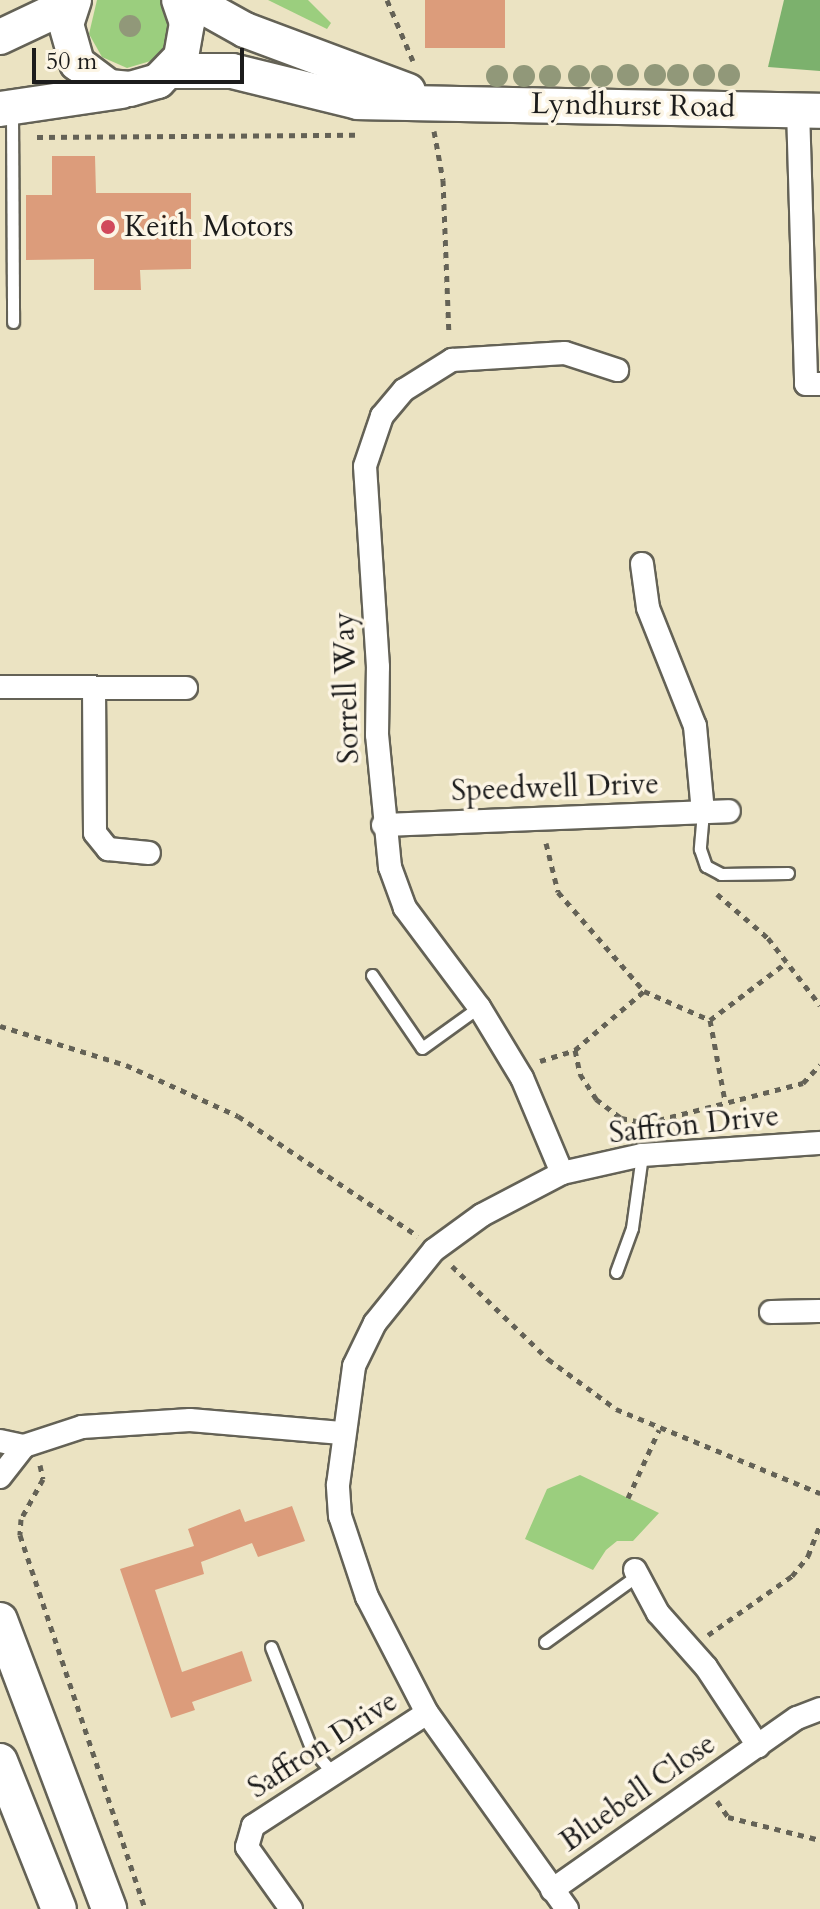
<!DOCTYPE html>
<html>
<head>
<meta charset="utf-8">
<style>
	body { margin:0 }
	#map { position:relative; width:820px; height:1909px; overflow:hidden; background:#ebe3c2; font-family:Cardo,serif }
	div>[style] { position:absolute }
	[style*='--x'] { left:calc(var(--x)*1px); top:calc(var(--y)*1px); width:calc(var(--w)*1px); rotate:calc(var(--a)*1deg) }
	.green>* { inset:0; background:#9bce7e }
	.forest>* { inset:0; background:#7cb16d }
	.building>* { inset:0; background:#dc9c7b }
	.path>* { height:5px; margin-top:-2.5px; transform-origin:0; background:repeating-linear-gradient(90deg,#646256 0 6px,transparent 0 12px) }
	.roads { filter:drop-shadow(2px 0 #646256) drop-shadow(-2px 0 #646256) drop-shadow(0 2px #646256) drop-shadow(0 -2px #646256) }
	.service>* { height:11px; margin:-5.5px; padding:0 5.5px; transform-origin:5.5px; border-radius:5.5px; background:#fff }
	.minor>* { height:22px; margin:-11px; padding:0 11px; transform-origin:11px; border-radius:11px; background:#fff }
	.primary>* { height:34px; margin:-17px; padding:0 17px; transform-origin:17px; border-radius:17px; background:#fff }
	.trees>* { width:22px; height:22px; margin:-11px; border-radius:50%; background:#919879 }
	.dots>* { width:22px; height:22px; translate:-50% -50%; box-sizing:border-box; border:4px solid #fcf5e5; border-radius:50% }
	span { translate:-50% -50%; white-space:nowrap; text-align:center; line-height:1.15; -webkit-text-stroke:7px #fcf5e5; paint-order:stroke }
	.street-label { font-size:30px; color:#1c1c1c }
	.poi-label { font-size:30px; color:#1c1c1c }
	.left { translate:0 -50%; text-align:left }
	.scale { position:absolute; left:32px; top:48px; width:212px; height:36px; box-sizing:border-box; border:4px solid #1c1c1c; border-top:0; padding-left:10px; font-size:24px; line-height:28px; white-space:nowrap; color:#1c1c1c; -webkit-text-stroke:6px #fcf5e5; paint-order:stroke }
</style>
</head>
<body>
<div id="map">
	<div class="green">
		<i style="clip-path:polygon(97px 0,162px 0,171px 22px,164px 50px,154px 60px,127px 68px,102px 57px,89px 34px)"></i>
		<i style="clip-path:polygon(268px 0,308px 0,331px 23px,327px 29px)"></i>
		<i style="clip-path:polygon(580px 1475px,659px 1513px,633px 1541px,617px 1541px,606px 1550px,593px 1570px,525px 1539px,547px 1489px)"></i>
	</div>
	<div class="forest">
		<i style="clip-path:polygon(784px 0,820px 0,820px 71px,768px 67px)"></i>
	</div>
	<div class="building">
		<i style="clip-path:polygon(425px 0,505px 0,505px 48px,425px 48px)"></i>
		<i style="clip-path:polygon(52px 156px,95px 156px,96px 193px,191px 193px,191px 269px,140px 270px,141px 290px,94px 290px,94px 259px,26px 260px,26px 195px,52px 195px)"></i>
		<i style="clip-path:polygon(292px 1506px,305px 1541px,258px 1557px,252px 1543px,201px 1562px,204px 1574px,155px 1590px,182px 1672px,242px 1651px,252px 1681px,192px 1702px,195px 1710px,171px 1718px,120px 1569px,194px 1546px,188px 1529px,240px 1509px,245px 1522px)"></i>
	</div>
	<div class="path">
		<i style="--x:387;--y:0;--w:66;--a:66.9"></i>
		<i style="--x:434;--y:131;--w:50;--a:79.6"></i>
		<i style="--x:443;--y:180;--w:155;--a:87.8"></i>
		<i style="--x:37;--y:137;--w:318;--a:-0.4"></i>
		<i style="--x:546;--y:843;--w:50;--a:76.2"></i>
		<i style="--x:558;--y:892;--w:131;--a:49"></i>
		<i style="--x:644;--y:991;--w:72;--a:23.7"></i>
		<i style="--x:710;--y:1020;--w:96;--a:-37"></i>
		<i style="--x:717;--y:894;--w:67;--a:40.8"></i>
		<i style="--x:768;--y:938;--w:85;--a:52.2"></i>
		<i style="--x:710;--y:1020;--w:82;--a:79.5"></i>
		<i style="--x:0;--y:1026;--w:132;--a:17.2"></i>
		<i style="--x:126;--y:1065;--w:123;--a:24.5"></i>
		<i style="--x:238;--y:1116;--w:216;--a:33.7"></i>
		<i style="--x:575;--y:1050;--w:25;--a:78"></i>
		<i style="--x:580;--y:1074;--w:30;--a:57"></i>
		<i style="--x:596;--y:1099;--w:31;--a:37"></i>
		<i style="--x:621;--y:1118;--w:26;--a:11"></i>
		<i style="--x:647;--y:1123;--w:161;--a:-14.4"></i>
		<i style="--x:803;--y:1083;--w:25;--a:-47"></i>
		<i style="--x:540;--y:1061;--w:37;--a:-17"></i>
		<i style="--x:575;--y:1050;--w:91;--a:-40.5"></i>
		<i style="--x:452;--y:1266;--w:134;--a:44.1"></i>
		<i style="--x:548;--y:1359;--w:84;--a:36.3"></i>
		<i style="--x:616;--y:1409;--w:221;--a:22.4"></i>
		<i style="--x:40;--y:1465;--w:14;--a:78"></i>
		<i style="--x:43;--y:1479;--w:46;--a:118.8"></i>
		<i style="--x:21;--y:1519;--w:16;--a:94"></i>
		<i style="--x:20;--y:1535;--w:394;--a:71.5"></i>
		<i style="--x:628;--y:1498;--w:75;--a:-65.5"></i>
		<i style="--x:708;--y:1635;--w:103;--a:-35.1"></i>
		<i style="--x:792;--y:1576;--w:26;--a:-51"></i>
		<i style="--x:808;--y:1556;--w:34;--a:-69"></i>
		<i style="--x:717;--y:1801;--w:19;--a:55"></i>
		<i style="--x:728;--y:1817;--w:95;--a:14"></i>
	</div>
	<div class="roads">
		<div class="service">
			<i style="--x:12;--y:110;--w:212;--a:89.7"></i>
			<i style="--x:703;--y:812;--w:37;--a:95"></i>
			<i style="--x:700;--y:849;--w:18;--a:71"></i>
			<i style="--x:706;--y:866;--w:17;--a:28"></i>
			<i style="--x:721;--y:874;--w:67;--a:-0.9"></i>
			<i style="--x:372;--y:975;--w:88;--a:55.6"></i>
			<i style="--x:422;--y:1048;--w:70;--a:-35.7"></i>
			<i style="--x:616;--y:1272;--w:47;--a:-70"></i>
			<i style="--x:632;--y:1228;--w:74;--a:-82.2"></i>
			<i style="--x:545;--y:1642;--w:115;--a:-35.8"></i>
			<i style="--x:271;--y:1647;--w:109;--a:68.4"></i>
			<i style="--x:311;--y:1748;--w:35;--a:49"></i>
		</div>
		<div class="minor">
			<i style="--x:798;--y:109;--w:275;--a:88.3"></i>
			<i style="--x:806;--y:384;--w:14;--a:0"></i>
			<i style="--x:642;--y:564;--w:44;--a:82.2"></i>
			<i style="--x:648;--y:608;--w:127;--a:68.3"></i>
			<i style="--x:695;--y:726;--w:86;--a:84.7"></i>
			<i style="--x:0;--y:687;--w:186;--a:0.3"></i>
			<i style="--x:94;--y:688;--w:145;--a:89.6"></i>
			<i style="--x:95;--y:833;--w:21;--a:51"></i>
			<i style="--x:108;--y:849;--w:41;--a:5.6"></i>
			<i style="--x:383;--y:825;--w:346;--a:-2.3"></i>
			<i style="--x:562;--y:1173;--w:103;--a:-112.8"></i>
			<i style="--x:522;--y:1078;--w:83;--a:-121.2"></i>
			<i style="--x:479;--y:1007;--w:124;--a:-126.8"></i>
			<i style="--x:405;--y:908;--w:44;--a:-110.1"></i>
			<i style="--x:390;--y:867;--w:133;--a:-95.6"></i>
			<i style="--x:377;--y:735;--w:68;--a:-89.2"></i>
			<i style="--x:378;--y:667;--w:201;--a:-93.7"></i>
			<i style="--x:365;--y:466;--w:53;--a:-71.2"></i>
			<i style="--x:382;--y:416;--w:34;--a:-50"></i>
			<i style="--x:404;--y:390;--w:57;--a:-32"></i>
			<i style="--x:452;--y:360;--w:113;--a:-3.5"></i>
			<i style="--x:565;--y:353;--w:55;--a:18.1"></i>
			<i style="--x:771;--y:1312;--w:49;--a:-1.2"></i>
			<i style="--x:0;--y:1441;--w:25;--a:12"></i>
			<i style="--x:24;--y:1446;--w:61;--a:-18.1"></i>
			<i style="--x:82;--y:1427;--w:108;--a:-3.7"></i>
			<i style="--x:190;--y:1420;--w:152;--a:4.9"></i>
			<i style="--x:0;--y:1477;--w:39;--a:-52"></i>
			<i style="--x:635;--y:1570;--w:49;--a:61.9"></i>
			<i style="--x:658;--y:1613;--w:72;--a:48.4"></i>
			<i style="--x:706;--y:1667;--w:95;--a:56.6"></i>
			<i style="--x:552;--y:1890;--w:299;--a:-35.1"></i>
			<i style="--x:797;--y:1718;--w:25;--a:-21"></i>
			<i style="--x:291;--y:1909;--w:76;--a:-125.4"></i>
			<i style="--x:247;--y:1847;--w:22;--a:-74"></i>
			<i style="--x:253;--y:1826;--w:207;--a:-33"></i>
			<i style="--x:567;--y:1909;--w:241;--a:-125.5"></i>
			<i style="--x:427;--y:1713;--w:131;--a:-117.3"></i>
			<i style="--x:367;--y:1597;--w:85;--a:-108.4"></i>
			<i style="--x:340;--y:1516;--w:31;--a:-94"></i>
			<i style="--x:338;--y:1485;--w:120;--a:-82.3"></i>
			<i style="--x:354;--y:1366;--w:48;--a:-64"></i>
			<i style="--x:375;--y:1323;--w:94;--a:-51.1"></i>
			<i style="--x:434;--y:1250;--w:59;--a:-36.1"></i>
			<i style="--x:482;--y:1215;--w:90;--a:-27.7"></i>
			<i style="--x:562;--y:1173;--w:82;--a:-12.7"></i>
			<i style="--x:642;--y:1155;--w:178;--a:-3.9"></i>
		</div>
		<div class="primary">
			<i style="--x:74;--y:0;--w:25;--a:108"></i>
			<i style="--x:66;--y:24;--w:41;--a:74.2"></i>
			<i style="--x:77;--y:63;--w:40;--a:37"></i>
			<i style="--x:109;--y:87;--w:21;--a:5"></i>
			<i style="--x:130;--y:89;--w:29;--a:-16"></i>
			<i style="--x:158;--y:81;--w:33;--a:-46"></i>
			<i style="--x:181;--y:57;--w:35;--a:-80"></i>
			<i style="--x:187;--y:23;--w:24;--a:-109"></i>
			<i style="--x:191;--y:0;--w:62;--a:29.1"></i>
			<i style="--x:245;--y:30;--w:174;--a:20.5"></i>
			<i style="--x:0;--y:37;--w:80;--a:-25.3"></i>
			<i style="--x:170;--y:71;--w:62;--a:0"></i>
			<i style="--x:232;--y:71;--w:130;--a:13.8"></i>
			<i style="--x:358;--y:102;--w:462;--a:1.1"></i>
			<i style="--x:0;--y:109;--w:123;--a:-8.4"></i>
			<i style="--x:0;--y:1620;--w:309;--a:69.3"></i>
			<i style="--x:0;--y:1761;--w:159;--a:68.3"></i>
		</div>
	</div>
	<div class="trees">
		<i style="left:130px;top:26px"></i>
		<i style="left:628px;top:75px"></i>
		<i style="left:655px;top:75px"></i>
		<i style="left:678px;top:75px"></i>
		<i style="left:704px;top:75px"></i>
		<i style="left:729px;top:75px"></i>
		<i style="left:497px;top:76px"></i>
		<i style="left:524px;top:76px"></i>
		<i style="left:550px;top:76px"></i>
		<i style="left:579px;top:76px"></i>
		<i style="left:602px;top:76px"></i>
	</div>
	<div class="dots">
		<i style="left:108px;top:227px;background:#d1495b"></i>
	</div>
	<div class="street-label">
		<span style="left:633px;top:106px;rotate:1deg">Lyndhurst Road</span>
		<span style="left:347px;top:688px;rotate:-92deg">Sorrell Way</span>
		<span style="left:555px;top:788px;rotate:-2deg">Speedwell Drive</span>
		<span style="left:694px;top:1125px;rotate:-6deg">Saffron Drive</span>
		<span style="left:323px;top:1745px;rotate:-33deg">Saffron Drive</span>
		<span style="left:638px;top:1793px;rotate:-35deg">Bluebell Close</span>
	</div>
	<div class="poi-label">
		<span class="left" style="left:124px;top:227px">Keith Motors</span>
	</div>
	<div class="scale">50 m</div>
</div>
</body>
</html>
